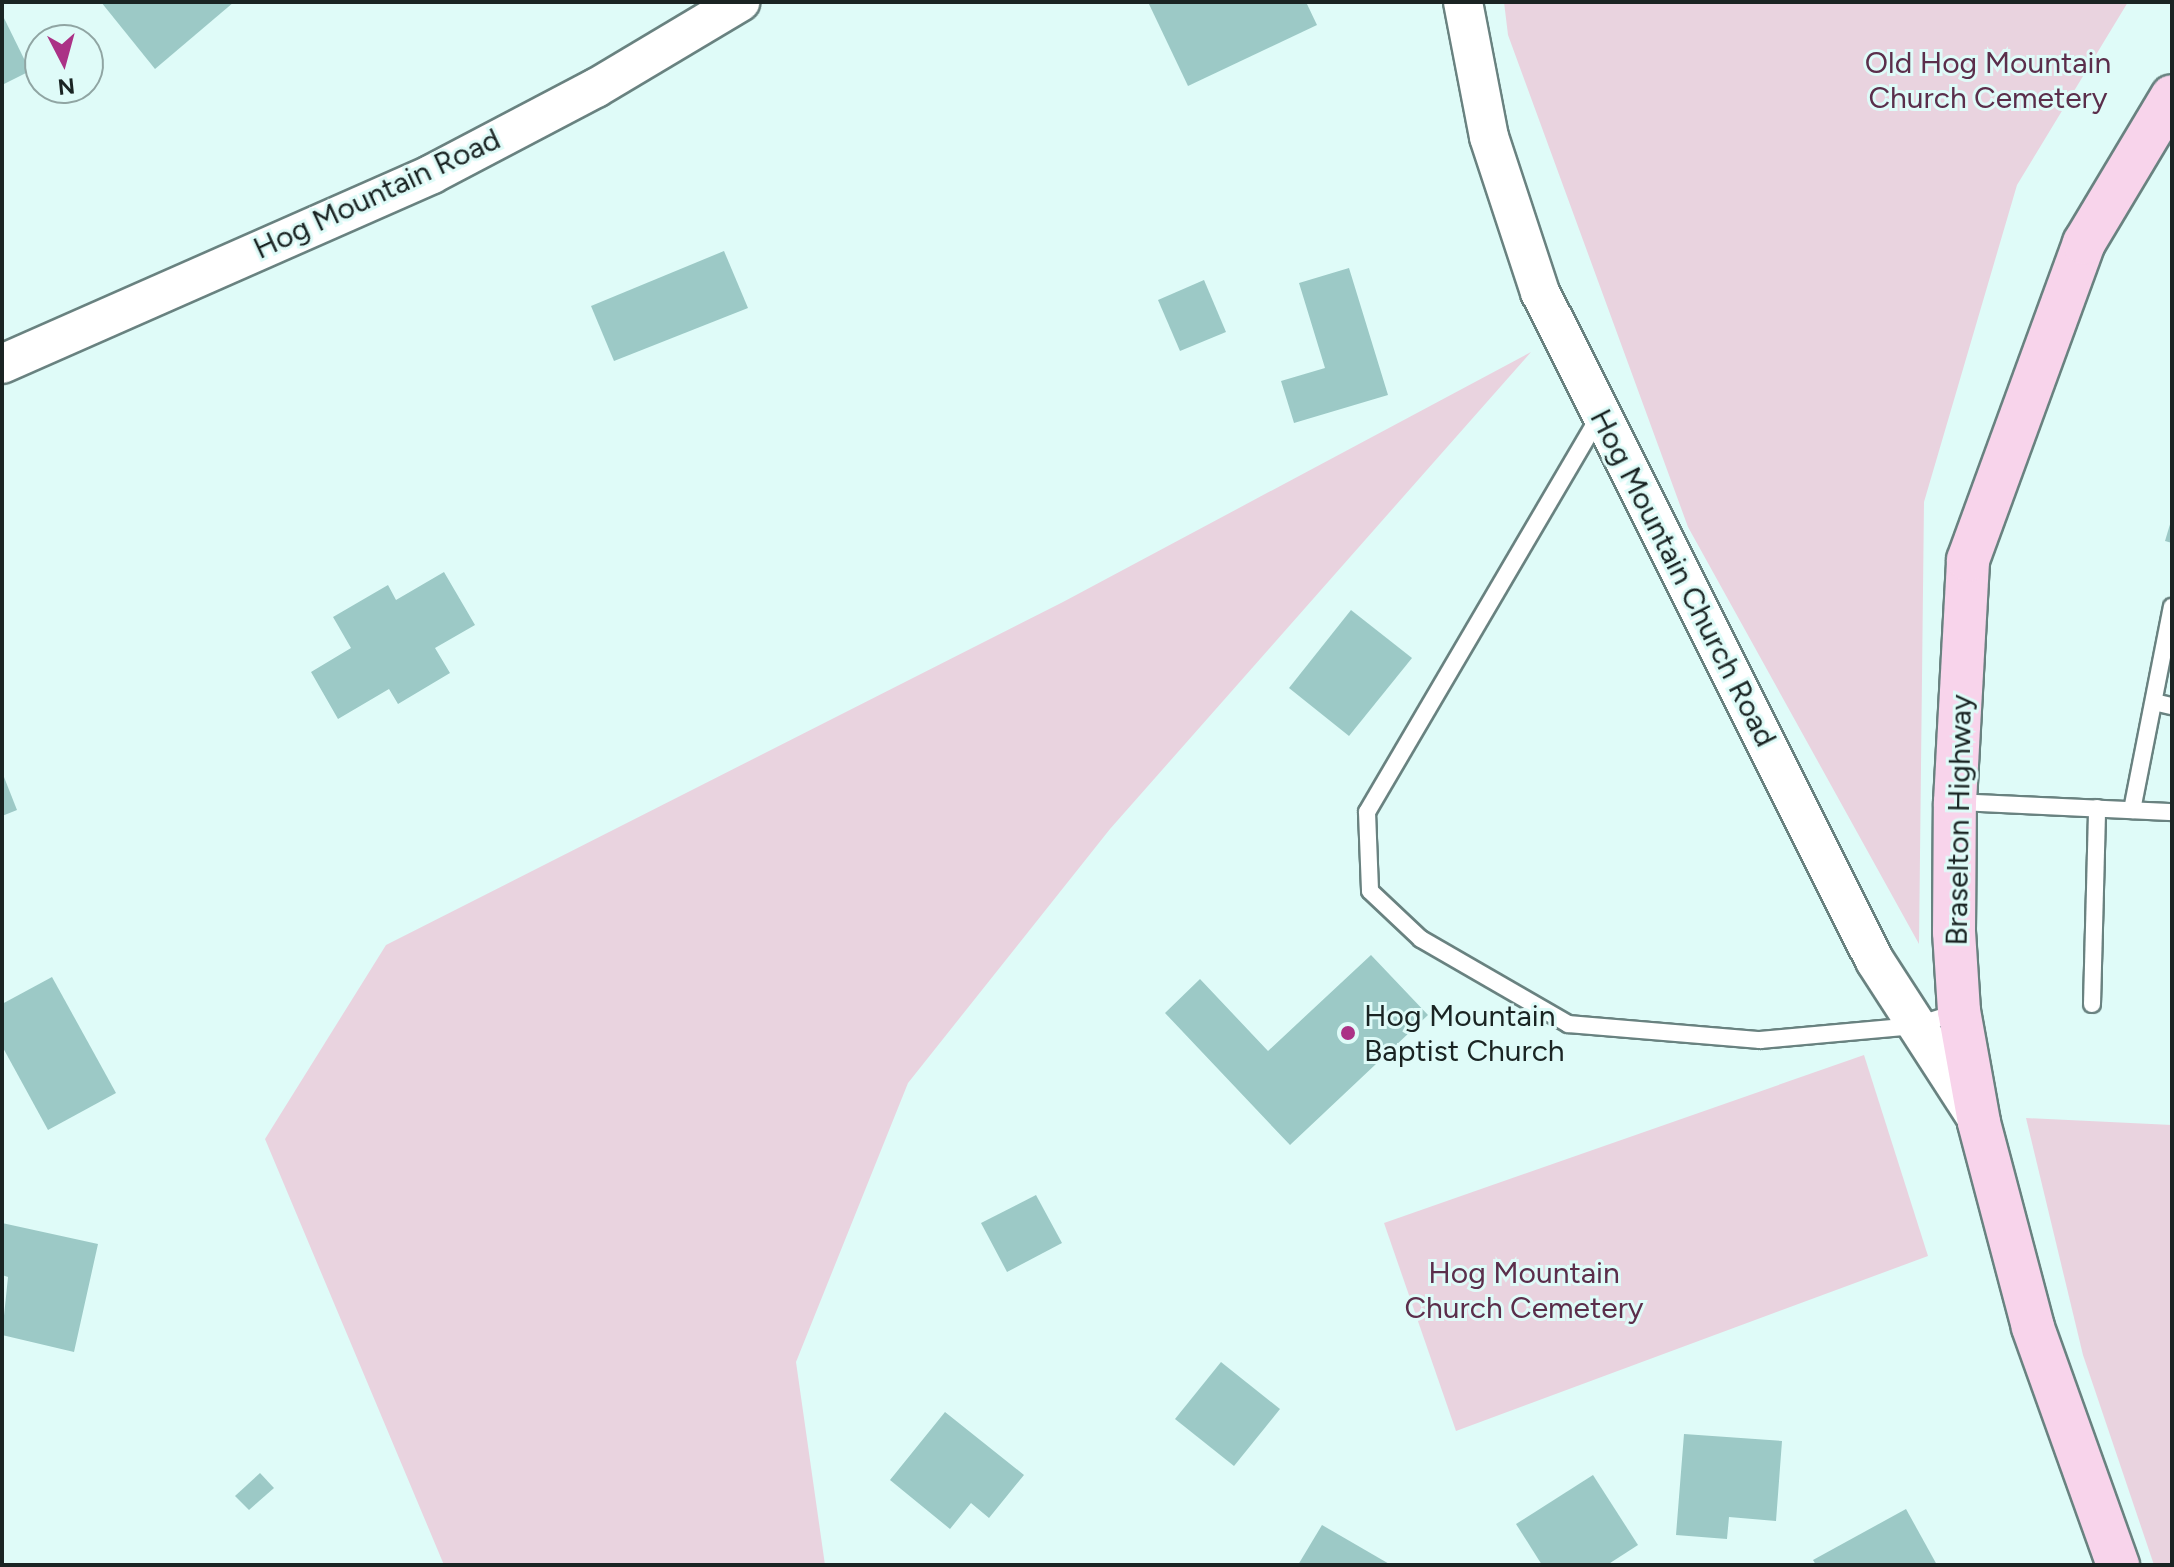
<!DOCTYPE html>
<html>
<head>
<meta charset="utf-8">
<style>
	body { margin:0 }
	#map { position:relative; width:2174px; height:1567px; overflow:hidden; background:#dffbf8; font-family:Figtree,sans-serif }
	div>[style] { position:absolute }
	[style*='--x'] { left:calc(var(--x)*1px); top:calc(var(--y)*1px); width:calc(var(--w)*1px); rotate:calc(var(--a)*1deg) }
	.green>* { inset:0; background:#e9d3df }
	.building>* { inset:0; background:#9cc9c6 }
	.roads { filter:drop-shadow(2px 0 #698280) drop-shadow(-2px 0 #698280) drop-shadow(0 2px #698280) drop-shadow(0 -2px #698280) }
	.service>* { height:16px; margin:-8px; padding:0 8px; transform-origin:8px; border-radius:8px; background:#fff }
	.tertiary>* { height:38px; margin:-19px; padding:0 19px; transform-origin:19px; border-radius:19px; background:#fff }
	.secondary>* { height:42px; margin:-21px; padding:0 21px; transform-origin:21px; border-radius:21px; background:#f8d4eb }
	.dots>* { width:22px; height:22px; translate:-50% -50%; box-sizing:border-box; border:4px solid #dffbf8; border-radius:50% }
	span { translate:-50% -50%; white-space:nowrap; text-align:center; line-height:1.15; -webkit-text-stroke:6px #dffbf8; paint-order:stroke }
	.park-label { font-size:30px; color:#5b2e4b }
	.street-label { font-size:30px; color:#1a2423 }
	.poi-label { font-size:30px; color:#1a2423 }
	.left { translate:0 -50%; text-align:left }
	.frame { position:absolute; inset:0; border:4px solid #1a2423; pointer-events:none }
	.north { position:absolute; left:24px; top:24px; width:80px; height:80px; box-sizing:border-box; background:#dffbf8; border:2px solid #90a5a3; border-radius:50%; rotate:174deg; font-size:22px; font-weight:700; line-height:32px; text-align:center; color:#1a2423 }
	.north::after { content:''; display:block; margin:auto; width:28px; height:36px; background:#ab3286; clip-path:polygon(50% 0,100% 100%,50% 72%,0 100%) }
</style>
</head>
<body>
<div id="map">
	<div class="green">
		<i style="clip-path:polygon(1504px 2px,2128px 2px,2017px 185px,1924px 502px,1919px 944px,1688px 527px,1508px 35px)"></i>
		<i style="clip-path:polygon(1531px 352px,1110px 829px,908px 1083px,796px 1362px,825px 1565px,444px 1565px,265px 1139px,386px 945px,1063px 602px)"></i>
		<i style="clip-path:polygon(1864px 1055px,1928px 1256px,1456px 1431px,1384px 1223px)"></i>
		<i style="clip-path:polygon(2026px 1118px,2172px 1125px,2172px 1565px,2154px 1565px,2083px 1355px)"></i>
	</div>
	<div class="building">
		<i style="clip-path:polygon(101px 2px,234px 2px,155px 69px)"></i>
		<i style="clip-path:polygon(1148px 2px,1306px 2px,1317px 25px,1188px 86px)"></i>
		<i style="clip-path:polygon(2px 14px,30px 71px,2px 85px)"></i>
		<i style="clip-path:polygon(724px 251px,748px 308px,614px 361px,591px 306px)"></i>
		<i style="clip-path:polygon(1349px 268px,1388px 395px,1294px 423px,1281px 381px,1325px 368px,1299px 283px)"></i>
		<i style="clip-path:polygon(1204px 280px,1226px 332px,1180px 351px,1158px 300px)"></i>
		<i style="clip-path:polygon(2171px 521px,2172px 521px,2172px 543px,2165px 541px)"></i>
		<i style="clip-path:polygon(444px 572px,475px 625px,435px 648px,450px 673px,398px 704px,389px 689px,338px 719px,311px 672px,351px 648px,333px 617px,388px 585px,396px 600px)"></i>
		<i style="clip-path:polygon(1351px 610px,1412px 658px,1349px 736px,1289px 688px)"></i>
		<i style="clip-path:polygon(2px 772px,17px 810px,2px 816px)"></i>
		<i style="clip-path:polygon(1371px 955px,1428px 1015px,1290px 1145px,1165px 1013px,1200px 979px,1268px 1051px)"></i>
		<i style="clip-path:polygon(52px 977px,116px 1093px,48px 1130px,2px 1046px,2px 1004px)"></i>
		<i style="clip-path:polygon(1036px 1195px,1062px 1243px,1007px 1272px,981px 1223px)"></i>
		<i style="clip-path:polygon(2px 1223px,98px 1244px,74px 1352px,2px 1335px,8px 1277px,2px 1275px)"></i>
		<i style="clip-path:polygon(1221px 1362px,1280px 1409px,1234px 1466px,1175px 1419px)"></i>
		<i style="clip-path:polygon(945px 1412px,1024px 1475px,989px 1518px,971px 1503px,950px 1529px,890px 1480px)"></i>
		<i style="clip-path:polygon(1684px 1434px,1782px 1441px,1776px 1521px,1729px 1517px,1727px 1539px,1676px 1535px)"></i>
		<i style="clip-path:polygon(260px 1473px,274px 1488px,249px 1510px,235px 1496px)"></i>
		<i style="clip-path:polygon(1593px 1475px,1638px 1545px,1607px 1565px,1542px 1565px,1516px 1524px)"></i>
		<i style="clip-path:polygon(1906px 1509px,1937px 1565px,1816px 1565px,1813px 1560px)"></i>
		<i style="clip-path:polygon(1322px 1525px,1391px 1565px,1298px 1565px)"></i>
	</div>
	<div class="roads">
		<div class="service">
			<i style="--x:1600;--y:415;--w:460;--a:120.4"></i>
			<i style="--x:1367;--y:812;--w:79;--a:87.8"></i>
			<i style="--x:1370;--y:891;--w:70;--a:43.3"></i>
			<i style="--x:1421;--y:939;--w:170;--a:30"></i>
			<i style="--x:1568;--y:1024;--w:193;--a:4.8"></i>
			<i style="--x:1760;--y:1040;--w:155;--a:-5.2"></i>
			<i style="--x:1914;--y:1026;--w:46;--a:-17.7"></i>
			<i style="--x:2154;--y:702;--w:18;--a:13"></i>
			<i style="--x:1957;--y:802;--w:215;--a:2.7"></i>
			<i style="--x:2132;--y:810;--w:207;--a:-78.9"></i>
			<i style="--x:2092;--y:1004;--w:196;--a:-88.5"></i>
		</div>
		<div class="tertiary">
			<i style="--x:1463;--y:2;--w:137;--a:79.1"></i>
			<i style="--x:1489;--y:137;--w:163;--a:71.8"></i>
			<i style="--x:1540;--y:292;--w:748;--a:63.4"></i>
			<i style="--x:1875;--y:961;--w:192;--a:57.1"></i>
			<i style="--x:2;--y:364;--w:470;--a:-23.8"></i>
			<i style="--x:432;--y:174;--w:185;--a:-27.7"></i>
			<i style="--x:596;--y:88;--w:168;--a:-30.8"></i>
		</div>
		<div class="secondary">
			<i style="--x:2118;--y:1565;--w:253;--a:-109.7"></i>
			<i style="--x:2033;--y:1327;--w:212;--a:-104.8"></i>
			<i style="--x:1979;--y:1122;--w:113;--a:-100.2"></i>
			<i style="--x:1959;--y:1011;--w:79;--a:-93.6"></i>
			<i style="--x:1954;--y:932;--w:130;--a:-89.6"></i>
			<i style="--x:1955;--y:802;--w:242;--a:-86.9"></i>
			<i style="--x:1968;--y:560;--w:338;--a:-69.9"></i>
			<i style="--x:2084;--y:243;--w:171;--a:-59.1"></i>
		</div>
	</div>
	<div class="dots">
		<i style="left:1348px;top:1033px;background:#ab3286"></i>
	</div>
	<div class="park-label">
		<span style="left:1988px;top:80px">Old Hog Mountain<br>Church Cemetery</span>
		<span style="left:1524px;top:1290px">Hog Mountain<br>Church Cemetery</span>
	</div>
	<div class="street-label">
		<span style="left:377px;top:194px;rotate:-25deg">Hog Mountain Road</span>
		<span style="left:1683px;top:578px;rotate:63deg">Hog Mountain Church Road</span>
		<span style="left:1959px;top:820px;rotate:-89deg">Braselton Highway</span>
	</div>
	<div class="poi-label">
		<span class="left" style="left:1364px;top:1033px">Hog Mountain<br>Baptist Church</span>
	</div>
	<div class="frame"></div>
	<div class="north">N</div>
</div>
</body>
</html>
